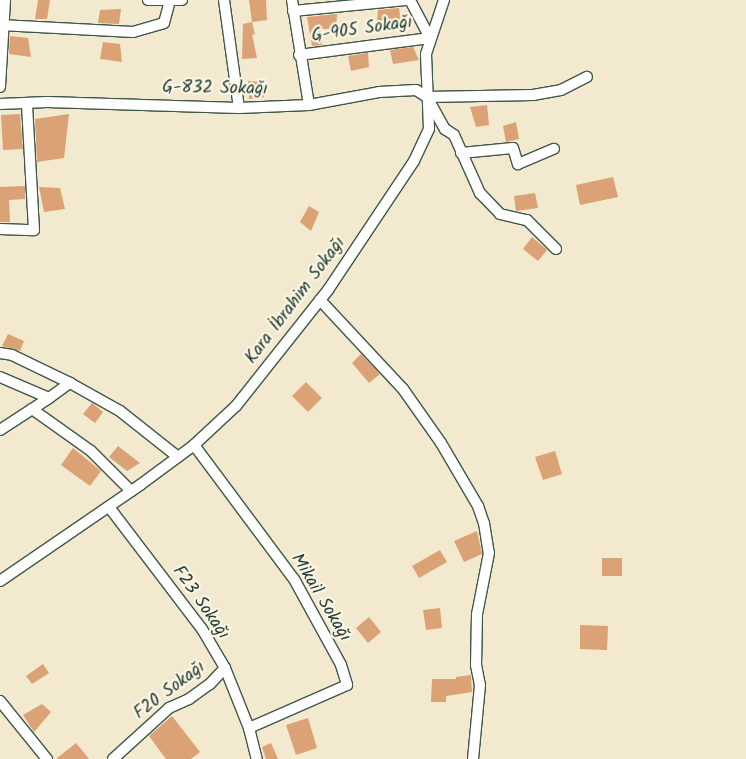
<!DOCTYPE html>
<html>
<head>
<meta charset="utf-8">
<style>
	body { margin:0 }
	#map { position:relative; width:746px; height:759px; overflow:hidden; background:#f2e9ce; font-family:Kalam,sans-serif }
	div>[style] { position:absolute }
	[style*='--x'] { left:calc(var(--x)*1px); top:calc(var(--y)*1px); width:calc(var(--w)*1px); rotate:calc(var(--a)*1deg) }
	.building>* { inset:0; background:#dba275 }
	.roads { filter:drop-shadow(1px 0 #3f574b) drop-shadow(-1px 0 #3f574b) drop-shadow(0 1px #3f574b) drop-shadow(0 -1px #3f574b) }
	.minor>* { height:10px; margin:-5px; padding:0 5px; transform-origin:5px; border-radius:5px; background:#fff }
	span { translate:-50% -50%; white-space:nowrap; text-align:center; line-height:1.15; -webkit-text-stroke:4.5px #fcf5e5; paint-order:stroke }
	.street-label { font-size:18px; color:#1f3d34 }
</style>
</head>
<body>
<div id="map">
	<div class="building">
		<i style="clip-path:polygon(38px 0,50px 0,47px 19px,35px 19px)"></i>
		<i style="clip-path:polygon(249px 0,266px 0,267px 20px,252px 22px)"></i>
		<i style="clip-path:polygon(399px 8px,401px 21px,377px 23px,378px 10px)"></i>
		<i style="clip-path:polygon(121px 9px,119px 24px,98px 23px,100px 10px)"></i>
		<i style="clip-path:polygon(337px 14px,336px 29px,321px 29px,322px 45px,312px 46px,307px 17px)"></i>
		<i style="clip-path:polygon(252px 22px,255px 35px,252px 34px,257px 58px,242px 59px,243px 24px)"></i>
		<i style="clip-path:polygon(10px 36px,28px 38px,31px 57px,9px 54px)"></i>
		<i style="clip-path:polygon(103px 42px,120px 44px,122px 62px,100px 59px)"></i>
		<i style="clip-path:polygon(413px 47px,419px 60px,393px 64px,390px 50px)"></i>
		<i style="clip-path:polygon(368px 53px,369px 67px,351px 71px,348px 56px)"></i>
		<i style="clip-path:polygon(248px 81px,262px 82px,264px 97px,249px 99px)"></i>
		<i style="clip-path:polygon(487px 105px,489px 125px,476px 127px,470px 107px)"></i>
		<i style="clip-path:polygon(20px 114px,23px 149px,3px 150px,1px 115px)"></i>
		<i style="clip-path:polygon(69px 114px,64px 158px,37px 162px,35px 119px)"></i>
		<i style="clip-path:polygon(516px 122px,519px 139px,506px 142px,503px 126px)"></i>
		<i style="clip-path:polygon(613px 177px,618px 197px,580px 205px,576px 185px)"></i>
		<i style="clip-path:polygon(25px 186px,25px 199px,9px 200px,10px 222px,0 222px,0 187px)"></i>
		<i style="clip-path:polygon(39px 187px,60px 188px,65px 209px,44px 212px)"></i>
		<i style="clip-path:polygon(535px 193px,538px 208px,516px 211px,514px 196px)"></i>
		<i style="clip-path:polygon(309px 206px,319px 212px,311px 231px,300px 222px)"></i>
		<i style="clip-path:polygon(532px 237px,547px 250px,538px 261px,523px 249px)"></i>
		<i style="clip-path:polygon(8px 334px,24px 341px,20px 351px,2px 346px)"></i>
		<i style="clip-path:polygon(361px 354px,380px 374px,369px 383px,352px 363px)"></i>
		<i style="clip-path:polygon(306px 382px,322px 398px,308px 412px,292px 396px)"></i>
		<i style="clip-path:polygon(92px 403px,103px 412px,95px 423px,83px 414px)"></i>
		<i style="clip-path:polygon(118px 446px,140px 463px,127px 471px,109px 457px)"></i>
		<i style="clip-path:polygon(73px 448px,101px 471px,90px 486px,61px 465px)"></i>
		<i style="clip-path:polygon(555px 451px,562px 474px,543px 480px,535px 457px)"></i>
		<i style="clip-path:polygon(477px 531px,482px 554px,464px 562px,454px 541px)"></i>
		<i style="clip-path:polygon(440px 550px,447px 562px,419px 578px,412px 566px)"></i>
		<i style="clip-path:polygon(602px 558px,622px 558px,622px 576px,602px 576px)"></i>
		<i style="clip-path:polygon(440px 608px,442px 628px,426px 630px,423px 610px)"></i>
		<i style="clip-path:polygon(369px 617px,381px 632px,368px 643px,356px 628px)"></i>
		<i style="clip-path:polygon(580px 625px,608px 626px,607px 650px,580px 649px)"></i>
		<i style="clip-path:polygon(43px 664px,49px 673px,32px 684px,26px 676px)"></i>
		<i style="clip-path:polygon(471px 675px,472px 692px,446px 696px,446px 702px,431px 702px,432px 679px,456px 679px,456px 677px)"></i>
		<i style="clip-path:polygon(42px 704px,51px 712px,34px 732px,23px 715px)"></i>
		<i style="clip-path:polygon(172px 716px,200px 752px,191px 759px,166px 759px,149px 736px)"></i>
		<i style="clip-path:polygon(308px 718px,317px 748px,296px 755px,286px 725px)"></i>
		<i style="clip-path:polygon(76px 743px,89px 759px,56px 759px)"></i>
		<i style="clip-path:polygon(271px 743px,278px 759px,266px 759px,262px 747px)"></i>
	</div>
	<div class="roads">
		<div class="minor">
			<i style="--x:148;--y:0;--w:34;--a:0"></i>
			<i style="--x:224;--y:0;--w:109;--a:82.1"></i>
			<i style="--x:292;--y:0;--w:106;--a:80.8"></i>
			<i style="--x:293;--y:11;--w:116;--a:-5.5"></i>
			<i style="--x:0;--y:25;--w:133;--a:3"></i>
			<i style="--x:133;--y:32;--w:32;--a:-16"></i>
			<i style="--x:164;--y:23;--w:24;--a:-75"></i>
			<i style="--x:299;--y:55;--w:132;--a:-7.4"></i>
			<i style="--x:430;--y:38;--w:43;--a:-117.8"></i>
			<i style="--x:0;--y:87;--w:87;--a:-86.7"></i>
			<i style="--x:427;--y:97;--w:106;--a:-1.1"></i>
			<i style="--x:533;--y:95;--w:28;--a:-10"></i>
			<i style="--x:561;--y:90;--w:29;--a:-27"></i>
			<i style="--x:0;--y:104;--w:47;--a:-2.4"></i>
			<i style="--x:47;--y:102;--w:192;--a:1.8"></i>
			<i style="--x:239;--y:108;--w:70;--a:-2.5"></i>
			<i style="--x:309;--y:105;--w:71;--a:-10.5"></i>
			<i style="--x:379;--y:92;--w:37;--a:-3"></i>
			<i style="--x:416;--y:90;--w:13;--a:32"></i>
			<i style="--x:427;--y:97;--w:37;--a:61"></i>
			<i style="--x:445;--y:129;--w:11;--a:34"></i>
			<i style="--x:454;--y:135;--w:64;--a:65.9"></i>
			<i style="--x:480;--y:193;--w:29;--a:46"></i>
			<i style="--x:500;--y:214;--w:28;--a:13"></i>
			<i style="--x:527;--y:220;--w:41;--a:45"></i>
			<i style="--x:461;--y:153;--w:52;--a:-5.5"></i>
			<i style="--x:513;--y:148;--w:17;--a:73"></i>
			<i style="--x:518;--y:164;--w:39;--a:-23"></i>
			<i style="--x:0;--y:229;--w:34;--a:2"></i>
			<i style="--x:34;--y:230;--w:127;--a:-93.2"></i>
			<i style="--x:320;--y:300;--w:122;--a:47"></i>
			<i style="--x:403;--y:389;--w:66;--a:54.9"></i>
			<i style="--x:441;--y:443;--w:73;--a:59.6"></i>
			<i style="--x:478;--y:506;--w:18;--a:71"></i>
			<i style="--x:484;--y:523;--w:30;--a:81"></i>
			<i style="--x:489;--y:553;--w:62;--a:101.1"></i>
			<i style="--x:477;--y:614;--w:51;--a:91.1"></i>
			<i style="--x:476;--y:665;--w:20;--a:79"></i>
			<i style="--x:480;--y:685;--w:74;--a:95.4"></i>
			<i style="--x:0;--y:353;--w:12;--a:9"></i>
			<i style="--x:12;--y:355;--w:64;--a:25.8"></i>
			<i style="--x:70;--y:383;--w:57;--a:29.2"></i>
			<i style="--x:120;--y:411;--w:74;--a:38.4"></i>
			<i style="--x:0;--y:377;--w:53;--a:23.2"></i>
			<i style="--x:49;--y:398;--w:26;--a:-36"></i>
			<i style="--x:32;--y:409;--w:72;--a:35.4"></i>
			<i style="--x:91;--y:451;--w:57;--a:45"></i>
			<i style="--x:0;--y:430;--w:59;--a:-33.1"></i>
			<i style="--x:194;--y:445;--w:167;--a:53.3"></i>
			<i style="--x:294;--y:579;--w:98;--a:61.3"></i>
			<i style="--x:341;--y:665;--w:21;--a:73"></i>
			<i style="--x:347;--y:685;--w:107;--a:156.3"></i>
			<i style="--x:109;--y:507;--w:153;--a:52.7"></i>
			<i style="--x:202;--y:629;--w:45;--a:59.5"></i>
			<i style="--x:225;--y:668;--w:65;--a:68.2"></i>
			<i style="--x:249;--y:728;--w:32;--a:76"></i>
			<i style="--x:0;--y:581;--w:170;--a:-34.4"></i>
			<i style="--x:140;--y:485;--w:67;--a:-36.5"></i>
			<i style="--x:194;--y:445;--w:57;--a:-42.9"></i>
			<i style="--x:236;--y:406;--w:148;--a:-51.6"></i>
			<i style="--x:328;--y:290;--w:155;--a:-56.3"></i>
			<i style="--x:414;--y:161;--w:35;--a:-65"></i>
			<i style="--x:429;--y:129;--w:75;--a:-92.3"></i>
			<i style="--x:426;--y:54;--w:57;--a:-71.6"></i>
			<i style="--x:0;--y:701;--w:75;--a:51"></i>
			<i style="--x:113;--y:759;--w:76;--a:-42.3"></i>
			<i style="--x:169;--y:708;--w:22;--a:-24"></i>
			<i style="--x:189;--y:699;--w:26;--a:-36"></i>
			<i style="--x:210;--y:684;--w:22;--a:-47"></i>
		</div>
	</div>
	<div class="street-label">
		<span style="left:362px;top:30px;rotate:-8deg">G-905 Sokağı</span>
		<span style="left:215px;top:89px;rotate:1deg">G-832 Sokağı</span>
		<span style="left:296px;top:301px;rotate:-53deg">Kara İbrahim Sokağı</span>
		<span style="left:320px;top:598px;rotate:59deg">Mikail Sokağı</span>
		<span style="left:200px;top:603px;rotate:55deg">F23 Sokağı</span>
		<span style="left:170px;top:691px;rotate:-37deg">F20 Sokağı</span>
	</div>
</div>
</body>
</html>
